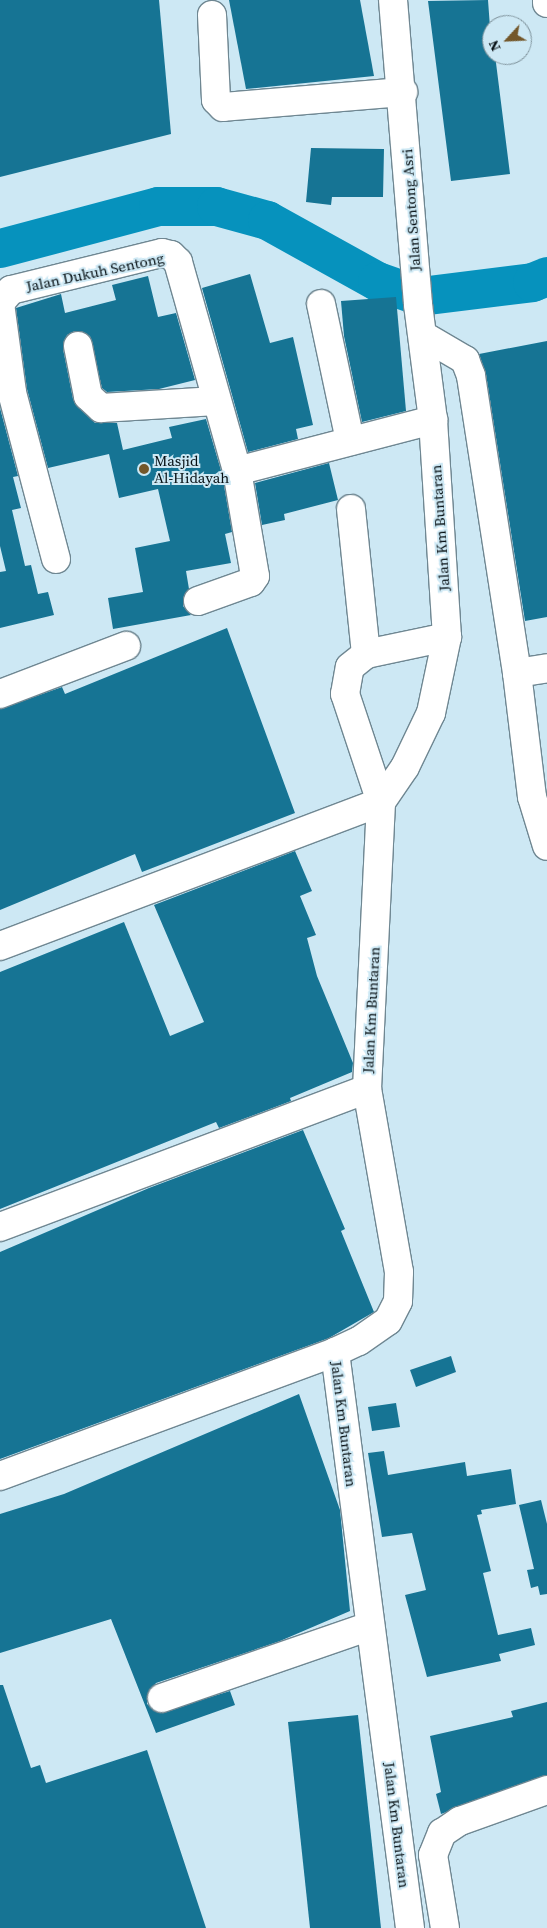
<!DOCTYPE html>
<html>
<head>
<meta charset="utf-8">
<style>
	body { margin:0 }
	#map { position:relative; width:547px; height:1928px; overflow:hidden; background:#cde8f4; font-family:"Source Serif 4",serif }
	div>[style] { position:absolute }
	[style*='--x'] { left:calc(var(--x)*1px); top:calc(var(--y)*1px); width:calc(var(--w)*1px); rotate:calc(var(--a)*1deg) }
	.river>* { height:39px; margin:-19.5px; padding:0 19.5px; transform-origin:19.5px; border-radius:19.5px; background:#0692bd }
	.building>* { inset:0; background:#167494 }
	.roads { filter:drop-shadow(1px 0 #6f8792) drop-shadow(-1px 0 #6f8792) drop-shadow(0 1px #6f8792) drop-shadow(0 -1px #6f8792) }
	.minor>* { height:28px; margin:-14px; padding:0 14px; transform-origin:14px; border-radius:14px; background:#fff }
	.dots>* { width:14px; height:14px; translate:-50% -50%; box-sizing:border-box; border:2px solid #cde8f4; border-radius:50% }
	span { translate:-50% -50%; white-space:nowrap; text-align:center; line-height:1.15; -webkit-text-stroke:4px #cde8f4; paint-order:stroke }
	.street-label { font-size:15px; color:#060f13 }
	.poi-label { font-size:15px; color:#060f13 }
	.left { translate:0 -50%; text-align:left }
	.north { position:absolute; left:482px; top:15px; width:50px; height:50px; box-sizing:border-box; background:#cde8f4; border:1px solid #7d919a; border-radius:50%; rotate:245deg; font-size:14px; font-weight:700; line-height:20px; text-align:center; color:#060f13 }
	.north::after { content:''; display:block; margin:auto; width:18px; height:22px; background:#73572a; clip-path:polygon(50% 0,100% 100%,50% 72%,0 100%) }
</style>
</head>
<body>
<div id="map">
	<div class="river">
		<i style="--x:0;--y:248;--w:163;--a:-14.9"></i>
		<i style="--x:158;--y:206;--w:58;--a:0"></i>
		<i style="--x:216;--y:206;--w:53;--a:15.4"></i>
		<i style="--x:267;--y:220;--w:126;--a:29"></i>
		<i style="--x:377;--y:281;--w:46;--a:19.2"></i>
		<i style="--x:420;--y:296;--w:113;--a:-7.1"></i>
		<i style="--x:532;--y:282;--w:16;--a:-22"></i>
	</div>
	<div class="building">
		<i style="clip-path:polygon(0 0,159px 0,171px 134px,0 177px)"></i>
		<i style="clip-path:polygon(229px 0,360px 0,374px 76px,246px 89px)"></i>
		<i style="clip-path:polygon(488px 0,492px 55px,495px 55px,510px 174px,451px 181px,428px 1px)"></i>
		<i style="clip-path:polygon(311px 148px,384px 149px,383px 197px,332px 197px,331px 205px,306px 202px)"></i>
		<i style="clip-path:polygon(250px 274px,270px 343px,293px 337px,313px 425px,296px 429px,298px 439px,248px 452px,202px 288px)"></i>
		<i style="clip-path:polygon(148px 276px,158px 317px,176px 313px,195px 380px,159px 389px,107px 392px,102px 388px,90px 336px,75px 331px,67px 335px,63px 349px,73px 399px,95px 423px,117px 423px,123px 450px,172px 438px,169px 427px,206px 419px,222px 474px,232px 532px,225px 534px,231px 563px,186px 571px,189px 589px,183px 598px,183px 606px,191px 615px,113px 629px,108px 598px,143px 592px,135px 548px,170px 541px,158px 489px,119px 498px,109px 454px,48px 468px,27px 389px,16px 308px,61px 294px,65px 313px,116px 300px,112px 285px)"></i>
		<i style="clip-path:polygon(396px 297px,406px 411px,362px 422px,344px 336px,341px 301px)"></i>
		<i style="clip-path:polygon(547px 341px,547px 617px,525px 621px,486px 374px,479px 354px)"></i>
		<i style="clip-path:polygon(0 408px,18px 476px,13px 477px,21px 508px,12px 510px,25px 566px,31px 565px,38px 594px,48px 592px,54px 615px,0 628px,0 572px,6px 571px,0 546px)"></i>
		<i style="clip-path:polygon(329px 463px,338px 500px,284px 514px,285px 520px,262px 525px,255px 483px)"></i>
		<i style="clip-path:polygon(227px 628px,295px 813px,142px 872px,135px 854px,0 910px,0 709px,62px 687px,65px 694px)"></i>
		<i style="clip-path:polygon(295px 851px,312px 891px,300px 896px,316px 935px,307px 938px,317px 976px,353px 1063px,352px 1072px,290px 1098px,291px 1101px,219px 1128px,216px 1122px,0 1209px,0 972px,124px 922px,170px 1036px,204px 1022px,154px 905px)"></i>
		<i style="clip-path:polygon(303px 1130px,345px 1229px,341px 1231px,374px 1312px,329px 1338px,0 1459px,0 1252px,149px 1188px)"></i>
		<i style="clip-path:polygon(451px 1356px,456px 1372px,416px 1387px,410px 1370px)"></i>
		<i style="clip-path:polygon(299px 1394px,340px 1510px,350px 1611px,280px 1641px,156px 1683px,147px 1696px,147px 1704px,159px 1713px,230px 1691px,235px 1705px,156px 1733px,111px 1619px,0 1653px,0 1514px,64px 1494px)"></i>
		<i style="clip-path:polygon(396px 1403px,400px 1427px,372px 1431px,368px 1407px)"></i>
		<i style="clip-path:polygon(384px 1451px,388px 1475px,465px 1462px,467px 1476px,511px 1469px,516px 1504px,481px 1510px,482px 1514px,477px 1515px,491px 1571px,483px 1573px,498px 1635px,531px 1628px,535px 1645px,499px 1654px,501px 1661px,427px 1677px,405px 1595px,426px 1590px,412px 1533px,382px 1537px,368px 1453px)"></i>
		<i style="clip-path:polygon(541px 1500px,547px 1524px,547px 1594px,540px 1595px,538px 1586px,531px 1588px,527px 1570px,534px 1569px,519px 1505px)"></i>
		<i style="clip-path:polygon(0 1685px,3px 1685px,31px 1768px,40px 1765px,46px 1783px,147px 1750px,206px 1928px,0 1928px)"></i>
		<i style="clip-path:polygon(547px 1702px,547px 1775px,441px 1814px,436px 1794px,441px 1792px,430px 1736px,513px 1717px,511px 1711px)"></i>
		<i style="clip-path:polygon(358px 1715px,381px 1928px,310px 1928px,288px 1722px)"></i>
	</div>
	<div class="roads">
		<div class="minor">
			<i style="--x:547;--y:0;--w:3;--a:90"></i>
			<i style="--x:212;--y:15;--w:85;--a:87.3"></i>
			<i style="--x:216;--y:100;--w:10;--a:45"></i>
			<i style="--x:223;--y:107;--w:181;--a:-4.8"></i>
			<i style="--x:321;--y:304;--w:140;--a:78"></i>
			<i style="--x:424;--y:336;--w:48;--a:30.3"></i>
			<i style="--x:465;--y:360;--w:17;--a:69"></i>
			<i style="--x:471;--y:376;--w:301;--a:81.2"></i>
			<i style="--x:517;--y:673;--w:125;--a:83.1"></i>
			<i style="--x:532;--y:797;--w:51;--a:73"></i>
			<i style="--x:78;--y:346;--w:51;--a:78.7"></i>
			<i style="--x:88;--y:396;--w:18;--a:43"></i>
			<i style="--x:101;--y:408;--w:115;--a:-3.5"></i>
			<i style="--x:351;--y:509;--w:146;--a:84.1"></i>
			<i style="--x:56;--y:559;--w:173;--a:-104.8"></i>
			<i style="--x:12;--y:392;--w:90;--a:-97.7"></i>
			<i style="--x:0;--y:303;--w:17;--a:-50"></i>
			<i style="--x:11;--y:290;--w:155;--a:-13.8"></i>
			<i style="--x:162;--y:253;--w:9;--a:13"></i>
			<i style="--x:171;--y:255;--w:10;--a:45"></i>
			<i style="--x:178;--y:262;--w:217;--a:74.2"></i>
			<i style="--x:198;--y:601;--w:56;--a:-19.7"></i>
			<i style="--x:251;--y:582;--w:7;--a:-56"></i>
			<i style="--x:255;--y:576;--w:107;--a:-99.7"></i>
			<i style="--x:237;--y:471;--w:203;--a:-14.6"></i>
			<i style="--x:517;--y:673;--w:30;--a:-9"></i>
			<i style="--x:0;--y:694;--w:135;--a:-20.9"></i>
			<i style="--x:0;--y:946;--w:407;--a:-20.7"></i>
			<i style="--x:381;--y:802;--w:114;--a:-108.4"></i>
			<i style="--x:345;--y:694;--w:27;--a:-80"></i>
			<i style="--x:350;--y:667;--w:21;--a:-39"></i>
			<i style="--x:366;--y:654;--w:83;--a:-11.9"></i>
			<i style="--x:447;--y:637;--w:217;--a:-93.7"></i>
			<i style="--x:433;--y:420;--w:117;--a:-97.4"></i>
			<i style="--x:418;--y:304;--w:305;--a:-94.7"></i>
			<i style="--x:0;--y:1227;--w:392;--a:-20.6"></i>
			<i style="--x:0;--y:1476;--w:357;--a:-20.3"></i>
			<i style="--x:162;--y:1698;--w:220;--a:-19.1"></i>
			<i style="--x:410;--y:1928;--w:581;--a:-97.42"></i>
			<i style="--x:335;--y:1352;--w:26;--a:-25"></i>
			<i style="--x:359;--y:1341;--w:35;--a:-35"></i>
			<i style="--x:388;--y:1321;--w:22;--a:-63"></i>
			<i style="--x:398;--y:1301;--w:29;--a:-88"></i>
			<i style="--x:399;--y:1272;--w:186;--a:-99.9"></i>
			<i style="--x:367;--y:1089;--w:287;--a:-87.2"></i>
			<i style="--x:381;--y:802;--w:42;--a:-55.6"></i>
			<i style="--x:405;--y:767;--w:60;--a:-64.3"></i>
			<i style="--x:431;--y:713;--w:78;--a:-78.1"></i>
			<i style="--x:445;--y:1928;--w:74;--a:-99.3"></i>
			<i style="--x:433;--y:1855;--w:24;--a:-68"></i>
			<i style="--x:442;--y:1833;--w:22;--a:-34"></i>
			<i style="--x:460;--y:1821;--w:92;--a:-19.6"></i>
		</div>
	</div>
	<div class="dots">
		<i style="left:144px;top:469px;background:#73572a"></i>
	</div>
	<div class="street-label">
		<span style="left:411px;top:210px;rotate:-94deg">Jalan Sentong Asri</span>
		<span style="left:95px;top:272px;rotate:-12deg">Jalan Dukuh Sentong</span>
		<span style="left:440px;top:528px;rotate:-94deg">Jalan Km Buntaran</span>
		<span style="left:371px;top:1010px;rotate:-87deg">Jalan Km Buntaran</span>
		<span style="left:344px;top:1424px;rotate:83deg">Jalan Km Buntaran</span>
		<span style="left:397px;top:1825px;rotate:83deg">Jalan Km Buntaran</span>
	</div>
	<div class="poi-label">
		<span class="left" style="left:154px;top:469px">Masjid<br>Al-Hidayah</span>
	</div>
	<div class="north">N</div>
</div>
</body>
</html>
